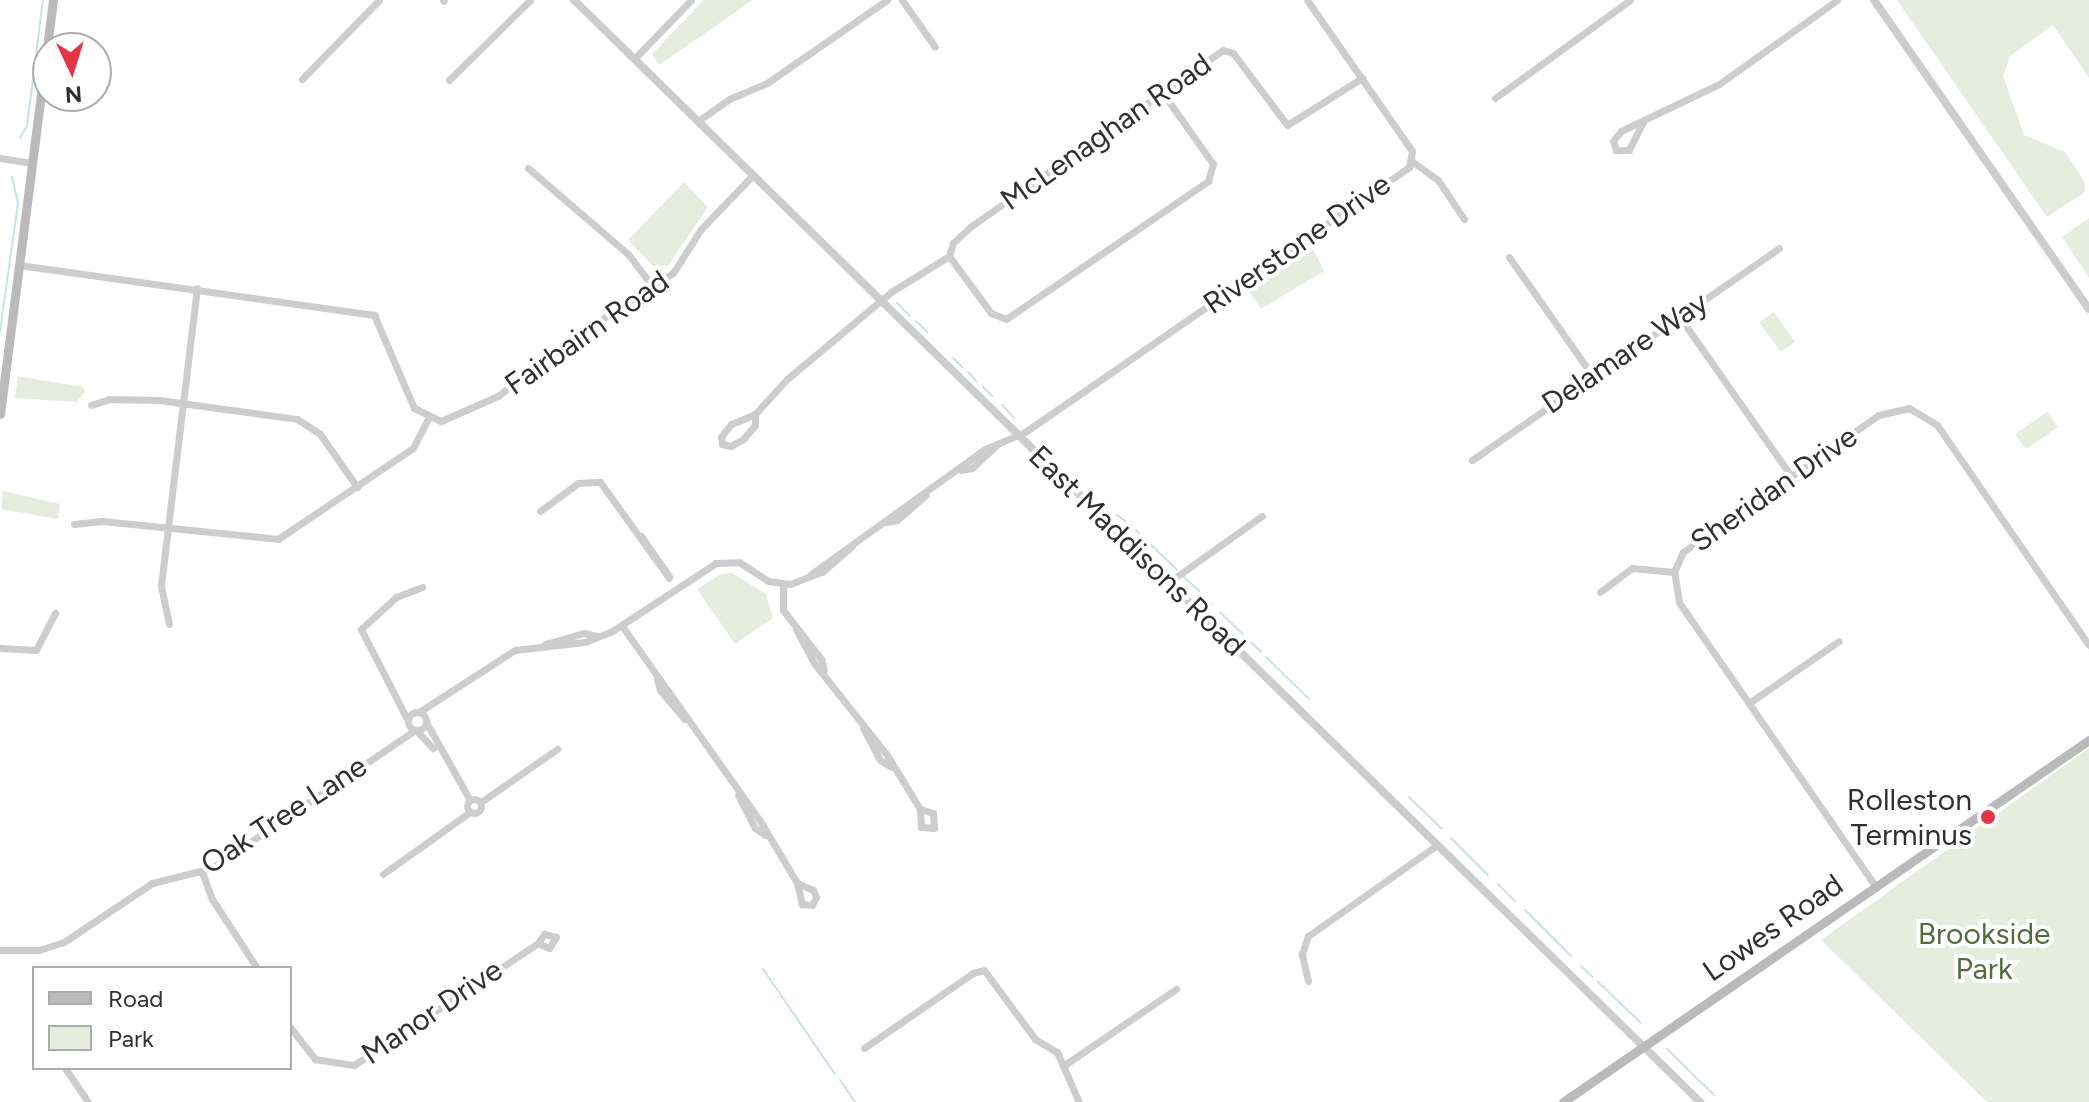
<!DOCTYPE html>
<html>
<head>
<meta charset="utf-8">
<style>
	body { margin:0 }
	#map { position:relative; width:2089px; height:1102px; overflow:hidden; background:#fff; font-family:Figtree,sans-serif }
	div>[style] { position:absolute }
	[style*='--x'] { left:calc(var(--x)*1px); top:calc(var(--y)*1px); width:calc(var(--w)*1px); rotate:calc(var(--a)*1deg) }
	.green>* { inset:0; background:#e6edde }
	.stream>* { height:2px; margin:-1px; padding:0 1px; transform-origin:1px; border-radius:1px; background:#cbe0ec }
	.minor>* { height:7px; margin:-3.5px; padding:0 3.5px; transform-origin:3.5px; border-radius:3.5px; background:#cdcdcd }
	.minor>.ring { margin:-3.5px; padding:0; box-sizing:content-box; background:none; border:7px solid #cdcdcd; border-radius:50% }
	.tertiary>* { height:8px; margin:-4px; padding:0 4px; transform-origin:4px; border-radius:4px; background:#cdcdcd }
	.secondary>* { height:9px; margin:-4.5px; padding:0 4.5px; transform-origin:4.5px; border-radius:4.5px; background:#bababa }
	.dots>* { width:22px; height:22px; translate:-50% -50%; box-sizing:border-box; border:4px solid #fff; border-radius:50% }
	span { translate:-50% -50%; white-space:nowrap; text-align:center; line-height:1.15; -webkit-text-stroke:8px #fff; paint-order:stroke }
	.street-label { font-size:30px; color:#303030 }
	.poi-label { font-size:30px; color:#303030 }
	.right { translate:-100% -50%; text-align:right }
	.park-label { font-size:30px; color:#546c3d }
	.legend { position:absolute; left:32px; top:966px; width:260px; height:104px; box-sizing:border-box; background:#fff; border:2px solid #acacac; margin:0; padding:10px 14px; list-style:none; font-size:24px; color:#303030 }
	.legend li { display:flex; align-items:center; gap:16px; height:40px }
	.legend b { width:40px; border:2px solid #acacac }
	.north { position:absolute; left:32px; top:32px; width:80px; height:80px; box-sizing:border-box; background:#fff; border:2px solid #acacac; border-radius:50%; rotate:176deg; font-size:22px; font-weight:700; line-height:32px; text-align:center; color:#303030 }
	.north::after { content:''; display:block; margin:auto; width:28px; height:36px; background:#e53446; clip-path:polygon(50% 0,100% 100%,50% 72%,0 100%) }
</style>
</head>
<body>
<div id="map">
	<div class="green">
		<i style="clip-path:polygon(704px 0,753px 0,659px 65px,652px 54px)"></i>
		<i style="clip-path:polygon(1897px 0,2089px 0,2089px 78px,2053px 25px,2010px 56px,2003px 76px,2024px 135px,2065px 152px,2085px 182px,2085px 192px,2047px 217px)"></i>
		<i style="clip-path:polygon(684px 182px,708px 207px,668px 266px,653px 266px,628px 240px)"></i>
		<i style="clip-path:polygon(2089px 218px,2089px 278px,2062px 237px)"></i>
		<i style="clip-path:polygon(1311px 245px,1324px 271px,1261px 309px,1247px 289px)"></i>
		<i style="clip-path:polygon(1774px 312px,1795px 342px,1781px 352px,1759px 322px)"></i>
		<i style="clip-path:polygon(18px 376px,83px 387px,85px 392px,76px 402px,15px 398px)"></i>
		<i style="clip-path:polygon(2047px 412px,2058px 427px,2026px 449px,2015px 434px)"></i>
		<i style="clip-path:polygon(3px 491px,60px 504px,58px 519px,1px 509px)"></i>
		<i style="clip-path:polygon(732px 573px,766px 594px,773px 618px,735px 644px,697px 589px,721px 574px)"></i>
		<i style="clip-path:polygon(2089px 748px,2089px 1102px,1987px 1102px,1821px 940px)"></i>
	</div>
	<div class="stream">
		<i style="--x:20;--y:138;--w:14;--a:-60"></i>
		<i style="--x:27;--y:126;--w:127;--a:-82.8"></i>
		<i style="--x:897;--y:303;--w:18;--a:45"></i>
		<i style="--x:916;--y:321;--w:16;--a:45"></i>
		<i style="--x:0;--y:331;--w:129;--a:-82"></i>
		<i style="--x:18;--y:203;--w:27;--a:-103"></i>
		<i style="--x:953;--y:358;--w:13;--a:45"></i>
		<i style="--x:968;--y:372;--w:13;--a:48"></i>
		<i style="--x:983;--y:387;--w:13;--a:45"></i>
		<i style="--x:1002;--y:405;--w:18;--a:47"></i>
		<i style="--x:1117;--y:515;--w:19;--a:36"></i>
		<i style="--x:1136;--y:530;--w:57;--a:44.3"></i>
		<i style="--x:1183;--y:576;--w:26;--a:43"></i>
		<i style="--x:1206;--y:599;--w:8;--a:45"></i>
		<i style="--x:1220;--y:612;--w:57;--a:44.3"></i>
		<i style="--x:1266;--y:657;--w:60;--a:44.3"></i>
		<i style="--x:1409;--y:797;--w:46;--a:44.1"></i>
		<i style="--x:1451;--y:838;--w:52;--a:45"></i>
		<i style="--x:1498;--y:884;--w:24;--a:45"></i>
		<i style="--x:1525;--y:910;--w:65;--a:45"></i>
		<i style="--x:1581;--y:966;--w:16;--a:43"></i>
		<i style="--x:763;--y:969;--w:127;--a:55.6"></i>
		<i style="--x:1598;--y:982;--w:59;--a:43.6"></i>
		<i style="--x:1667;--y:1049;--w:66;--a:44.4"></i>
		<i style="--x:840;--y:1080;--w:27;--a:56"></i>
	</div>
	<div class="minor">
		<i style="--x:443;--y:0;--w:1;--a:45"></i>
		<i style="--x:902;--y:0;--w:57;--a:54.9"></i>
		<i style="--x:634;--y:59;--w:82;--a:-46"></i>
		<i style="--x:302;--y:79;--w:110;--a:-45.7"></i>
		<i style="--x:449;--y:80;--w:114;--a:-44.6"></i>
		<i style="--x:1495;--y:98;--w:167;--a:-36"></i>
		<i style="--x:698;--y:121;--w:38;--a:-35"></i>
		<i style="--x:729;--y:99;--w:41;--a:-22.8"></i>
		<i style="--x:767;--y:83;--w:146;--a:-34.7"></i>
		<i style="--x:1643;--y:122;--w:31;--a:117"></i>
		<i style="--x:1629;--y:150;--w:13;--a:180"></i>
		<i style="--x:1616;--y:150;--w:9;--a:-108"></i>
		<i style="--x:1613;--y:141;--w:13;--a:-51"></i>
		<i style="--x:1621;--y:131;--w:109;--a:-25.6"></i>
		<i style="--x:1719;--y:84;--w:145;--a:-35.4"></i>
		<i style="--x:0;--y:158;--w:33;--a:9"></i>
		<i style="--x:1413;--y:162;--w:31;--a:36"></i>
		<i style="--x:1438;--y:180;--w:47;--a:56.3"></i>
		<i style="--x:528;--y:168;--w:132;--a:40.7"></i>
		<i style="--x:628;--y:254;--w:41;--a:52.9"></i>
		<i style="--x:949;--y:256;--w:14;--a:-73"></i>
		<i style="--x:953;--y:243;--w:23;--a:-43"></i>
		<i style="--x:970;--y:227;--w:309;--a:-35"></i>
		<i style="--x:1223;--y:50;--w:10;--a:17"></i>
		<i style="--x:1233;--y:53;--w:90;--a:53.1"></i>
		<i style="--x:1287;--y:125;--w:89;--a:-32.1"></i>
		<i style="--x:949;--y:256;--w:71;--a:53.6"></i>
		<i style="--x:991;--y:313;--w:16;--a:22"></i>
		<i style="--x:1006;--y:319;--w:245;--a:-34.3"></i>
		<i style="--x:1208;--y:181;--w:18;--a:-74"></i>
		<i style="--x:1213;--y:164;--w:88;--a:-125.3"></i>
		<i style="--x:1509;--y:257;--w:144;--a:54.9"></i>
		<i style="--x:19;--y:265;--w:359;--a:8"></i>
		<i style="--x:374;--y:315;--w:101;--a:66.7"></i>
		<i style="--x:414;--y:408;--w:30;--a:26"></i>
		<i style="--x:441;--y:421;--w:62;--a:-23.7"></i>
		<i style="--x:498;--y:396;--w:88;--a:-38"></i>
		<i style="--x:567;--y:342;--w:126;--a:-33.1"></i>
		<i style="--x:673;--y:273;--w:52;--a:-57.5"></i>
		<i style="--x:701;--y:229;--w:75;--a:-46.1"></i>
		<i style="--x:1679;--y:316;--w:195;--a:55"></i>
		<i style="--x:91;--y:405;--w:19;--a:-18"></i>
		<i style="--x:109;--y:399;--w:50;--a:1.1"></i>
		<i style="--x:159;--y:400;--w:139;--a:7.8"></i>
		<i style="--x:297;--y:419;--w:27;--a:33"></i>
		<i style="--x:320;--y:434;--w:65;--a:55.1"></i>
		<i style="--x:755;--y:414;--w:26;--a:157"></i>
		<i style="--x:731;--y:424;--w:16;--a:128"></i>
		<i style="--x:721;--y:437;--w:7;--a:82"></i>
		<i style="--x:722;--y:444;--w:9;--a:13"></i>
		<i style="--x:731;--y:446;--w:14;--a:-30"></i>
		<i style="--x:743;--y:439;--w:18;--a:-49"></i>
		<i style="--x:755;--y:425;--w:11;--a:-90"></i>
		<i style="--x:755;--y:414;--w:47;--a:-47.6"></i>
		<i style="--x:787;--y:379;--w:136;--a:-39.9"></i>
		<i style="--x:891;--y:292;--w:68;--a:-31.8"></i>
		<i style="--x:1472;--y:460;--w:373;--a:-34.6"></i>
		<i style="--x:961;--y:470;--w:11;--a:-10"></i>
		<i style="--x:972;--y:468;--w:33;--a:-43"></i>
		<i style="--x:540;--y:511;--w:47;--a:-36.4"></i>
		<i style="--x:578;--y:483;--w:22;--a:-3"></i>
		<i style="--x:600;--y:482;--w:118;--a:54.3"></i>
		<i style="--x:886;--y:522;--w:11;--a:-10"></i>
		<i style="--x:897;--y:520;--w:38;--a:-41"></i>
		<i style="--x:74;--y:524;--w:28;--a:-6"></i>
		<i style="--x:102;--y:521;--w:177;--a:5.8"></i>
		<i style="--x:278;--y:539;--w:163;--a:-34"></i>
		<i style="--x:413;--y:448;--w:33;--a:-63"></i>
		<i style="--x:641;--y:536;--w:49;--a:55"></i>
		<i style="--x:811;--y:574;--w:214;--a:-35.7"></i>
		<i style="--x:985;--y:449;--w:43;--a:-23"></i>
		<i style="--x:1025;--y:432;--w:467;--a:-34.6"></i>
		<i style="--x:1409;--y:167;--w:16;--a:-79"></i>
		<i style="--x:1412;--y:151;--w:184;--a:-124.8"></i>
		<i style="--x:1169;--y:582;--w:114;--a:-35.4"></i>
		<i style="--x:783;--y:584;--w:26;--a:90"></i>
		<i style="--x:783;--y:610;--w:62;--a:52.2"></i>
		<i style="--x:821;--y:659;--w:11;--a:75"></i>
		<i style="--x:1600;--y:592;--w:40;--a:-37"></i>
		<i style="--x:1632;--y:568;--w:42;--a:5.4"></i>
		<i style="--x:169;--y:624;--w:40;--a:-102"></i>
		<i style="--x:161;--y:585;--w:299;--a:-83.1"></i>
		<i style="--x:622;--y:626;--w:242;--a:54.7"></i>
		<i style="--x:762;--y:824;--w:69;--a:59.3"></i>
		<i style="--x:797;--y:883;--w:22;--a:77"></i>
		<i style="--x:802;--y:904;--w:10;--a:6"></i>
		<i style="--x:812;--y:905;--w:9;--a:-63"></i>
		<i style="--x:816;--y:897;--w:8;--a:-113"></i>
		<i style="--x:813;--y:890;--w:17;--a:-156"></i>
		<i style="--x:796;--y:629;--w:38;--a:62"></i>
		<i style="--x:814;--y:663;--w:117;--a:51.6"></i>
		<i style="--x:887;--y:755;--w:63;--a:58.6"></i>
		<i style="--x:920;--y:809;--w:18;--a:87"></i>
		<i style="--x:921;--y:827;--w:13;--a:4"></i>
		<i style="--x:934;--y:828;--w:15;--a:-94"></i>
		<i style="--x:933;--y:813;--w:14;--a:-163"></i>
		<i style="--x:545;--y:644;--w:41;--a:-15.8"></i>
		<i style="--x:584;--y:633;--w:13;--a:13"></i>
		<i style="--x:0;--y:648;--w:36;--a:3"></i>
		<i style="--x:36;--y:650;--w:42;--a:-62.8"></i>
		<i style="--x:657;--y:679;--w:11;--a:75"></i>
		<i style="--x:660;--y:690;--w:38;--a:50"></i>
		<i style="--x:1749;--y:703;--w:109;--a:-34.6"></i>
		<i class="ring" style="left:408px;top:712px;width:11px;height:11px"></i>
		<i style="--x:419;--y:712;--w:114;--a:-32.9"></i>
		<i style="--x:515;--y:650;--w:70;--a:-6.5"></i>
		<i style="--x:585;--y:642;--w:31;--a:-22"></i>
		<i style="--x:614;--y:630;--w:122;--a:-33.3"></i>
		<i style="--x:716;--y:563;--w:23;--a:-2"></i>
		<i style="--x:739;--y:562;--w:35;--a:33"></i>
		<i style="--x:768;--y:581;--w:22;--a:8"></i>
		<i style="--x:790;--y:584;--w:34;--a:-21"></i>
		<i style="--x:822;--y:572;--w:40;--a:-41"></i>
		<i style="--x:407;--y:719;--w:101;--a:-117.1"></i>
		<i style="--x:361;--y:629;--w:47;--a:-42.4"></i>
		<i style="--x:396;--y:597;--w:28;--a:-21"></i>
		<i style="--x:426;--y:722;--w:90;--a:60.6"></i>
		<i style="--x:863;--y:728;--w:36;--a:62"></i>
		<i style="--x:880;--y:760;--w:13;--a:32"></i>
		<i style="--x:416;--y:730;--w:25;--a:47"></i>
		<i style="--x:738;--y:795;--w:37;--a:63"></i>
		<i style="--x:755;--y:828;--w:12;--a:35"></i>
		<i class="ring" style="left:467px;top:799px;width:7px;height:7px"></i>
		<i style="--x:481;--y:802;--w:93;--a:-34.9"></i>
		<i style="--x:202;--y:872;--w:29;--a:70"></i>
		<i style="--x:212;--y:899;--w:82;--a:56.9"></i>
		<i style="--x:383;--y:874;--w:107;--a:-35.5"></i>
		<i style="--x:1876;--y:887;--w:346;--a:-124.7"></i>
		<i style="--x:1679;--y:602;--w:30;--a:-99"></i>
		<i style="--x:1674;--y:572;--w:22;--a:-66"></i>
		<i style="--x:1683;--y:552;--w:239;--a:-35"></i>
		<i style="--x:1879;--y:415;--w:31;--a:-13"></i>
		<i style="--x:1909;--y:408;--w:33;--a:31"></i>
		<i style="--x:1937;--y:425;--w:267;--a:55.4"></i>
		<i style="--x:0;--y:950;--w:39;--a:0"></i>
		<i style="--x:39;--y:950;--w:26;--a:-18"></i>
		<i style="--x:64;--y:942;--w:106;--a:-33.8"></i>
		<i style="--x:152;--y:883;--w:62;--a:-14"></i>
		<i style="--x:212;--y:868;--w:245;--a:-34.2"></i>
		<i style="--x:1308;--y:981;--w:28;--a:-103"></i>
		<i style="--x:1302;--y:954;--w:19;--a:-72"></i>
		<i style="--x:1308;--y:936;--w:158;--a:-35.2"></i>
		<i style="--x:290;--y:1027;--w:41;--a:52"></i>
		<i style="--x:315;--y:1059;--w:39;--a:9"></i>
		<i style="--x:354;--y:1065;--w:221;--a:-33.5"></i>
		<i style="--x:538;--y:943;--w:11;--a:-56"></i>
		<i style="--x:544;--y:934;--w:12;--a:14"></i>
		<i style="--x:556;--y:937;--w:13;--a:122"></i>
		<i style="--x:549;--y:948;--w:12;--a:-156"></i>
		<i style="--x:864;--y:1048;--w:132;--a:-34.5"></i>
		<i style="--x:973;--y:973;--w:11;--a:-15"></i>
		<i style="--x:984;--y:970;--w:86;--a:53.5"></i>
		<i style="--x:1035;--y:1039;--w:26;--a:31"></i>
		<i style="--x:1057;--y:1052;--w:55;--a:66.3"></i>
		<i style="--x:1063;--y:1066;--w:137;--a:-34.3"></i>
		<i style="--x:65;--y:1068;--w:41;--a:55.9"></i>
	</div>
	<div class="tertiary">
		<i style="--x:574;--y:0;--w:1576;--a:44.38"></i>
		<i style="--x:1874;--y:0;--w:376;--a:55.2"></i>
	</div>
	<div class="secondary">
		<i style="--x:0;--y:414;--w:417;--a:-82.7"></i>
		<i style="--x:1563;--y:1102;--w:639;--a:-34.54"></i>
	</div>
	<div class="dots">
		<i style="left:1988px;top:817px;background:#e53446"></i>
	</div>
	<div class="street-label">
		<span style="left:1106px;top:132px;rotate:-35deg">McLenaghan Road</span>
		<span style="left:1297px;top:244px;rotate:-35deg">Riverstone Drive</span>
		<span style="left:587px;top:333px;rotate:-35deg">Fairbairn Road</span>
		<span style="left:1625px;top:353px;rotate:-34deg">Delamare Way</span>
		<span style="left:1774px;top:489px;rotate:-35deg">Sheridan Drive</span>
		<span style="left:1137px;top:551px;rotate:44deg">East Maddisons Road</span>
		<span style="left:284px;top:815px;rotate:-33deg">Oak Tree Lane</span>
		<span style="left:1773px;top:928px;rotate:-35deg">Lowes Road</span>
		<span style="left:432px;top:1012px;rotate:-34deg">Manor Drive</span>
	</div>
	<div class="poi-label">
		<span class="right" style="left:1972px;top:817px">Rolleston<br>Terminus</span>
	</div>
	<div class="park-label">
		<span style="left:1984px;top:951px">Brookside<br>Park</span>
	</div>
	<ul class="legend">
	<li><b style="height:10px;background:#bababa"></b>Road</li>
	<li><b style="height:22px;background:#e6edde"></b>Park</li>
	</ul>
	<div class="north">N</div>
</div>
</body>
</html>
